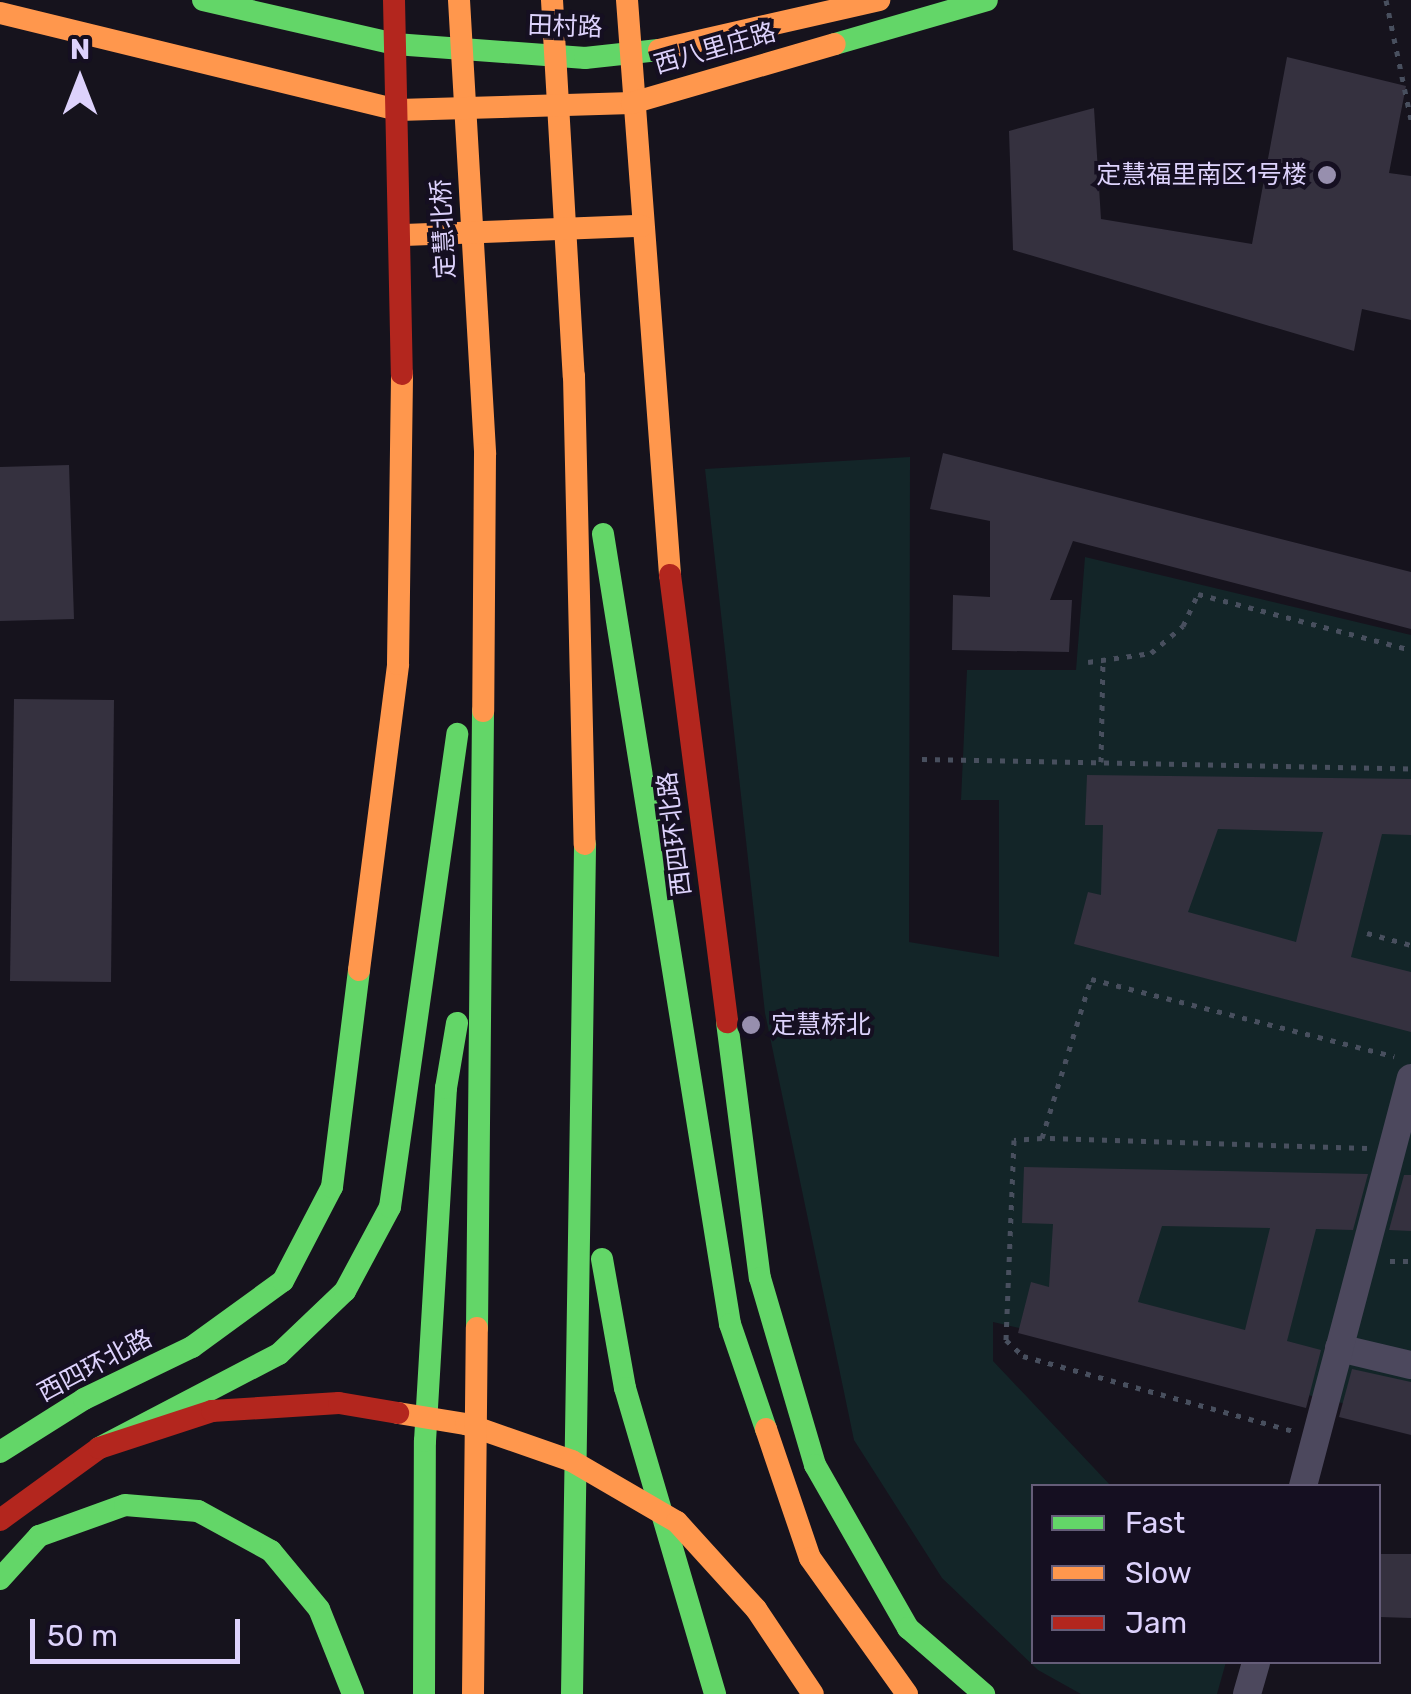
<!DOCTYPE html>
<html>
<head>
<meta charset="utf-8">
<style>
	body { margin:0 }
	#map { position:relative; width:1411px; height:1694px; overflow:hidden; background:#16131d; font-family:Rubik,"Noto Sans SC",sans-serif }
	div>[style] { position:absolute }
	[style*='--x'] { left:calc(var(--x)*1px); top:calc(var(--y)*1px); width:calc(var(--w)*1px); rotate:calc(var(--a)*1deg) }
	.green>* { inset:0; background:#132528 }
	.building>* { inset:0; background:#35313f }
	.path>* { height:5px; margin-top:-2.5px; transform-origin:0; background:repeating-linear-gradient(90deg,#484f5e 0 5px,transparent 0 13px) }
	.street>* { height:28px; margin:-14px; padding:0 14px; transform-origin:14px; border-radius:14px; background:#4c485d }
	.fast>* { height:22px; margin:-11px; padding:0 11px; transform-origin:11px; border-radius:11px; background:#63d668 }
	.slow>* { height:22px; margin:-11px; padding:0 11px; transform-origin:11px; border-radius:11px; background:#ff974d }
	.jam>* { height:22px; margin:-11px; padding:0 11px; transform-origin:11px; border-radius:11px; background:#b3261e }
	.dots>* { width:28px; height:28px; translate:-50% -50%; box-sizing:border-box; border:5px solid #150f21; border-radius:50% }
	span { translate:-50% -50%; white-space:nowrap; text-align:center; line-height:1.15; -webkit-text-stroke:8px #150f21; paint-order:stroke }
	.street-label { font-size:25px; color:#ddd2fc }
	.poi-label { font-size:25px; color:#ddd2fc }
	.right { translate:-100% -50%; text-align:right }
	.left { translate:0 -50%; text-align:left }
	.legend { position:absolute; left:1031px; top:1484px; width:350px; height:180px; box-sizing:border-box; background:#150f21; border:2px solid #655d79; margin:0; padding:12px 18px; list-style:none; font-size:30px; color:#ddd2fc }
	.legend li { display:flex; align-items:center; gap:20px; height:50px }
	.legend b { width:50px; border:2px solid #655d79 }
	.north { position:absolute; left:30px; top:30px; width:100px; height:100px; -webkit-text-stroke:8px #150f21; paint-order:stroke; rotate:0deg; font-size:28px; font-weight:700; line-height:40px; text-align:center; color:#ddd2fc }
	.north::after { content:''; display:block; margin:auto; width:35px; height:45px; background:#ddd2fc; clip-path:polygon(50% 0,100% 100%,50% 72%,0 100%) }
	.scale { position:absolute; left:30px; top:1619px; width:210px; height:45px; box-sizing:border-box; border:5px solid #ddd2fc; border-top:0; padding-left:12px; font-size:30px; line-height:35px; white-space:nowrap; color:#ddd2fc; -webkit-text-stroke:8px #150f21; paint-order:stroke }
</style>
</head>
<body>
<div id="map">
	<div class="green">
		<i style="clip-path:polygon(910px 457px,909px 942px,999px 957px,999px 800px,961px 800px,967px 670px,1076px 670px,1085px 557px,1411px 635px,1411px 1419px,993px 1322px,993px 1361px,1111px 1486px,1034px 1486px,1034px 1662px,1226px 1662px,1217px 1694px,1081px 1694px,1038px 1670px,942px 1578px,854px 1440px,765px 1013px,705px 469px)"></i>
	</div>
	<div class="building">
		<i style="clip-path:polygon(1287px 57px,1406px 86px,1389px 173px,1411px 176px,1411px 320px,1362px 309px,1354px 351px,1013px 250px,1009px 131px,1094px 108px,1101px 219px,1252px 244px)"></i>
		<i style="clip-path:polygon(943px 453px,1411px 572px,1411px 629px,1073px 541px,1050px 600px,1072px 600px,1069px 652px,952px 650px,953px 595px,990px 597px,990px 521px,930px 509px)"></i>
		<i style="clip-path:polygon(69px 465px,74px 619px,0 621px,0 467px)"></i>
		<i style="clip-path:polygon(14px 699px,114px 700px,111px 982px,10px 981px)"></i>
		<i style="clip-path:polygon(evenodd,1087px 775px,1411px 779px,1411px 835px,1382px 834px,1351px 957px,1411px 972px,1411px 1032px,1074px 944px,1088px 892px,1101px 895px,1103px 825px,1085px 825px,1087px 775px,1218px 829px,1323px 832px,1296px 942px,1188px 912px,1218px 829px)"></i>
		<i style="clip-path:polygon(evenodd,1024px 1167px,1368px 1174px,1353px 1230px,1316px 1229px,1287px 1341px,1321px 1350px,1306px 1408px,1018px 1333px,1031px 1282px,1049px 1287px,1053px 1224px,1022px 1223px,1024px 1167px,1162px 1226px,1270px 1228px,1245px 1330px,1138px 1302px,1162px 1226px)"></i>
		<i style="clip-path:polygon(1404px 1175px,1411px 1175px,1411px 1231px,1389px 1230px)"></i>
		<i style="clip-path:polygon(1352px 1369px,1411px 1382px,1411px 1435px,1339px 1417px)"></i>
		<i style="clip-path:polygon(1380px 1554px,1411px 1554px,1411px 1618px,1380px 1617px)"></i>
	</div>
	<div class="path">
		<i style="--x:1386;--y:0;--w:123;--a:78.2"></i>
		<i style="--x:1088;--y:662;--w:64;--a:-8.1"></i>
		<i style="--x:1151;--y:653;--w:42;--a:-40.2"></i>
		<i style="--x:1183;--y:626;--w:35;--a:-65"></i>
		<i style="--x:1198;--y:594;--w:220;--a:14.7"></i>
		<i style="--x:922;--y:759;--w:489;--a:1.1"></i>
		<i style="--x:1101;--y:762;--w:100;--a:-88.9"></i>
		<i style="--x:1367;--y:933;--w:46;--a:15.3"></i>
		<i style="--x:1042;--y:1138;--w:28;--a:176"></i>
		<i style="--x:1014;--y:1140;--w:200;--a:92.3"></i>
		<i style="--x:1006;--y:1340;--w:23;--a:43"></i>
		<i style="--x:1023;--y:1356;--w:280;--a:15.5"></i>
		<i style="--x:1367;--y:1148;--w:325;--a:-178.2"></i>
		<i style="--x:1042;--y:1138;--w:166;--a:-72.9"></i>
		<i style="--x:1091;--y:979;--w:313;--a:14.3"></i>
		<i style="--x:1390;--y:1261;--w:21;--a:0"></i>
	</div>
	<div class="street">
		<i style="--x:1339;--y:1348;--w:74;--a:13.3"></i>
		<i style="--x:1303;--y:1486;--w:422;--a:-75.2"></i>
		<i style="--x:1247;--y:1694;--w:33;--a:-74"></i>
	</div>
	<div class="fast">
		<i style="--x:203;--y:0;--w:197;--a:12.9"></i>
		<i style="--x:395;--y:44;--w:191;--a:4.2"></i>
		<i style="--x:585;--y:58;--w:74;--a:-6.2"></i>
		<i style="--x:835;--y:44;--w:158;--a:-16.1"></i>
		<i style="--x:603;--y:534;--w:800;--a:80.87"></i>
		<i style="--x:730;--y:1324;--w:111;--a:71.1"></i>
		<i style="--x:727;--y:1022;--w:258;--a:82.7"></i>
		<i style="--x:760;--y:1278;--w:195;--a:73.6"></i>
		<i style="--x:815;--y:1465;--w:188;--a:60.3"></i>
		<i style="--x:908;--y:1628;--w:101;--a:41"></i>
		<i style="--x:602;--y:1259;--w:131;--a:79.9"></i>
		<i style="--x:625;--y:1388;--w:319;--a:73.6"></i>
		<i style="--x:477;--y:1328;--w:617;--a:-89.44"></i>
		<i style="--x:99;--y:1448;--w:203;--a:-27.6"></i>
		<i style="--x:279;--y:1354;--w:91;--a:-43.7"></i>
		<i style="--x:345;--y:1291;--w:95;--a:-61.8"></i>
		<i style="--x:390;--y:1207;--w:478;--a:-81.9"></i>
		<i style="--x:0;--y:1452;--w:99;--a:-32.2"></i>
		<i style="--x:84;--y:1399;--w:120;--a:-25.7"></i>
		<i style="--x:192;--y:1347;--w:112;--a:-36"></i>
		<i style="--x:283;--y:1281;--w:106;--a:-62.5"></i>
		<i style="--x:332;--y:1187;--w:219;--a:-82.9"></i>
		<i style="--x:0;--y:1579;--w:58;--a:-47.8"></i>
		<i style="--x:39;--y:1536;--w:91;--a:-19.8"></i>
		<i style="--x:125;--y:1505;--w:73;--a:4.7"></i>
		<i style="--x:198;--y:1511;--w:83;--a:28.7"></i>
		<i style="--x:271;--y:1551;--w:75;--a:50.4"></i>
		<i style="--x:319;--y:1609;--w:92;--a:68.2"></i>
		<i style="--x:424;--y:1694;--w:253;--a:-89.8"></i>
		<i style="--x:425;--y:1441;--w:354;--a:-86.6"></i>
		<i style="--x:446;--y:1088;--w:66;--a:-80.4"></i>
		<i style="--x:572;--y:1694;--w:850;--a:-89.12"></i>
	</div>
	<div class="slow">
		<i style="--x:459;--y:0;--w:455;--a:86.7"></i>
		<i style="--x:485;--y:454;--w:257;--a:90.4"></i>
		<i style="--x:552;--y:0;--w:377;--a:86.7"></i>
		<i style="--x:574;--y:376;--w:468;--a:88.7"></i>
		<i style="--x:627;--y:0;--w:577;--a:85.72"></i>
		<i style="--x:0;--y:13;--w:410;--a:13.7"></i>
		<i style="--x:398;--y:110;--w:234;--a:-1.7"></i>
		<i style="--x:632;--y:103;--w:211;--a:-16.2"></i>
		<i style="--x:659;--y:50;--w:226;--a:-12.8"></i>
		<i style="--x:404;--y:235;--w:238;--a:-2.2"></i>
		<i style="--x:359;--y:970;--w:308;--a:-82.7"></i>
		<i style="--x:398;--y:664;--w:290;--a:-89.2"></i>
		<i style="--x:398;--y:1413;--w:69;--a:9.2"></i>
		<i style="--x:466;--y:1424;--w:112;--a:19.2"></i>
		<i style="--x:572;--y:1461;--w:121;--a:30.2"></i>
		<i style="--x:677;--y:1522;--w:118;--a:47.8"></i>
		<i style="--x:756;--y:1609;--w:102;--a:56.2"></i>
		<i style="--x:766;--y:1429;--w:136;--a:71.2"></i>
		<i style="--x:810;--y:1558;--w:167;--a:54.5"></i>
		<i style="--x:473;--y:1694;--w:366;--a:-89.4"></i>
	</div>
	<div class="jam">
		<i style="--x:394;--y:0;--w:374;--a:88.8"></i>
		<i style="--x:670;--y:575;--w:451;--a:82.7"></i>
		<i style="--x:0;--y:1520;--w:122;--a:-36"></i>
		<i style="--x:99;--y:1448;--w:119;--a:-18.1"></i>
		<i style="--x:212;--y:1411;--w:127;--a:-3.6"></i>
		<i style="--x:339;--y:1403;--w:60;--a:9.6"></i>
	</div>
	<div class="dots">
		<i style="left:1327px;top:175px;background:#978fae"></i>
		<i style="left:751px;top:1025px;background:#978fae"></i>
	</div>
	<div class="street-label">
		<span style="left:565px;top:27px;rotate:2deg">田村路</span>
		<span style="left:715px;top:49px;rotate:-16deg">西八里庄路</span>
		<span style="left:444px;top:229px;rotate:-93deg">定慧北桥</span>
		<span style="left:675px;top:834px;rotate:-97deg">西四环北路</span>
		<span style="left:95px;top:1366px;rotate:-28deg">西四环北路</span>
	</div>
	<div class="poi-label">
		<span class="right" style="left:1307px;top:175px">定慧福里南区1号楼</span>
		<span class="left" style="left:771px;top:1025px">定慧桥北</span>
	</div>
	<ul class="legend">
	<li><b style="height:12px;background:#63d668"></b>Fast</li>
	<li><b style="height:12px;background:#ff974d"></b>Slow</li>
	<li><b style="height:12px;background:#b3261e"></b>Jam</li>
	</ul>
	<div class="north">N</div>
	<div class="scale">50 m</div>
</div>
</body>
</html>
